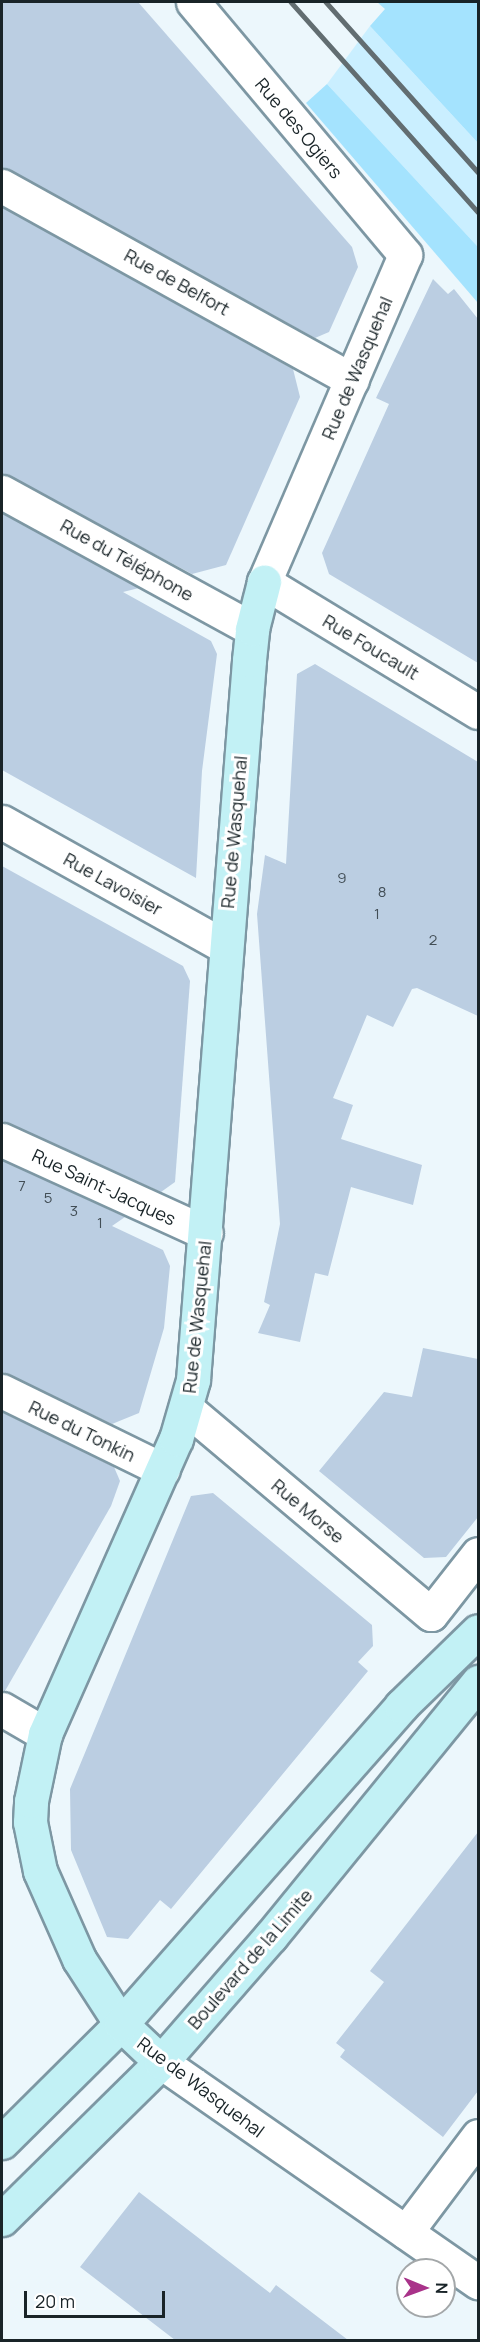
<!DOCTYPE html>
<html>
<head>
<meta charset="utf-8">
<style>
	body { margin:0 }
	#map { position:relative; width:480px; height:2342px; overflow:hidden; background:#ecf7fc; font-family:Manrope,sans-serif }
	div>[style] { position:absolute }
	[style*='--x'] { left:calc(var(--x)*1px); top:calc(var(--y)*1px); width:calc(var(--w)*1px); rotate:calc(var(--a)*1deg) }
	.built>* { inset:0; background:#caefff }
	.green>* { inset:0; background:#a4e3fe }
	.building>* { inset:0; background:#bbcee2 }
	.roads { filter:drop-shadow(2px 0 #7d97a3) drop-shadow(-2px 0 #7d97a3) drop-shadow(0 2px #7d97a3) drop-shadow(0 -2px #7d97a3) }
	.street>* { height:33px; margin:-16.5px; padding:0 16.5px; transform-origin:16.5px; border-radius:16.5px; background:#fff }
	.secondary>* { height:33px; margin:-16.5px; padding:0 16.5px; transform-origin:16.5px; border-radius:16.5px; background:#c2f1f5 }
	.rail>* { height:4.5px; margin:-2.25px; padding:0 2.25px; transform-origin:2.25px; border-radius:2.25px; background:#626d71 }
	span { translate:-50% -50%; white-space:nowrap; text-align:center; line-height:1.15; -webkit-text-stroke:6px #fff; paint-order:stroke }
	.number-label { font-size:15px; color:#424e56 }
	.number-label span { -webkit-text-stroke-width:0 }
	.street-label { font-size:18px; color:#192428 }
	.frame { position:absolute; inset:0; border:3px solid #192428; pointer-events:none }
	.north { position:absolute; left:396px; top:2258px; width:60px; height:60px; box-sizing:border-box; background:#fff; border:2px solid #a3a7a9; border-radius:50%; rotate:91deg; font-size:16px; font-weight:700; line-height:24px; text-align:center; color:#192428 }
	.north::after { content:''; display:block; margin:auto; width:21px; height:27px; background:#a9338a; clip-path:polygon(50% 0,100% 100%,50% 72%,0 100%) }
	.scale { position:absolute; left:24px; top:2291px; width:141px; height:27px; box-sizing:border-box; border:3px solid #192428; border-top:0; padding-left:8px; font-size:18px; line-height:21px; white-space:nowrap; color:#192428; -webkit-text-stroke:4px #fff; paint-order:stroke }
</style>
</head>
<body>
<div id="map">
	<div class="built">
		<i style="clip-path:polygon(370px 26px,478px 143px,478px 247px,327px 84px)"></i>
	</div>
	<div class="green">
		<i style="clip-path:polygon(377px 2px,478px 2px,478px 143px,370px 26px,385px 9px)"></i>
		<i style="clip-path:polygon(327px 84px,478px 247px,478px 303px,306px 103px)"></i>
	</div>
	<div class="building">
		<i style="clip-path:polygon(2px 2px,138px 2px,352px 247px,358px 267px,329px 332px,315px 338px,2px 167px)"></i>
		<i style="clip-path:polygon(2px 207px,293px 369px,300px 397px,226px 565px,192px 574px,2px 473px)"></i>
		<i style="clip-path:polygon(433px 279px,448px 294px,454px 289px,478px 319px,478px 663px,329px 574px,322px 553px,389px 404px,376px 398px)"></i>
		<i style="clip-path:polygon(2px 513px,139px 588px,123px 592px,211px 641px,217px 654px,202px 771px,196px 878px,2px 770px)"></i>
		<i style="clip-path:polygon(315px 664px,478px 762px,478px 1016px,417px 988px,412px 989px,393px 1027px,367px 1015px,333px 1098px,353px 1105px,341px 1139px,422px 1165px,413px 1205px,351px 1187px,328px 1276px,315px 1273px,300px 1342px,258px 1333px,270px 1305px,264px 1302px,280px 1224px,257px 914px,265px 855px,286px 864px,297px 674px)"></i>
		<i style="clip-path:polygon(2px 866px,183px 966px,190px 981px,175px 1182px,161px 1192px,2px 1121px)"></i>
		<i style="clip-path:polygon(2px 1160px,125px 1217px,112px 1226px,163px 1250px,170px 1266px,164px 1328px,139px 1413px,112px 1424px,2px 1372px)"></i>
		<i style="clip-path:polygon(423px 1348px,478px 1359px,478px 1517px,446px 1557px,424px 1558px,319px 1471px,384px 1392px,412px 1397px)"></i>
		<i style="clip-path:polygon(2px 1412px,114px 1467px,120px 1481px,111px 1506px,5px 1691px,2px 1690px)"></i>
		<i style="clip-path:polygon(213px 1493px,372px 1625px,373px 1646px,358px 1662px,368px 1671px,171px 1909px,160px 1900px,128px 1939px,107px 1937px,71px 1850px,70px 1789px,191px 1496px)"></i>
		<i style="clip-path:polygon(478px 1832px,478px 2091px,443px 2137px,340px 2057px,345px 2050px,336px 2043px,384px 1982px,370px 1971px)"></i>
		<i style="clip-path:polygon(139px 2192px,270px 2293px,276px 2285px,348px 2340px,175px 2340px,80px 2267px)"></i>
	</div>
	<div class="roads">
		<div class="street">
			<i style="--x:193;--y:2;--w:330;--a:50"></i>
			<i style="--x:405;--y:255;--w:356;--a:113.3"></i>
			<i style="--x:264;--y:582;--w:250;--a:31.3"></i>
			<i style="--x:2;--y:186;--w:400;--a:29"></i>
			<i style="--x:2;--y:492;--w:285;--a:28.7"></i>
			<i style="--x:2;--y:822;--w:254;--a:29.2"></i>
			<i style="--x:2;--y:1140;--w:224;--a:24.5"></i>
			<i style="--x:2;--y:1391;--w:179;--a:26.1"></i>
			<i style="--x:186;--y:1408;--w:320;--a:40.1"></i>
			<i style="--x:431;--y:1614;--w:76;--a:-51.9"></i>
			<i style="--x:2;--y:1709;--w:50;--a:30.2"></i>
			<i style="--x:161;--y:2062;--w:386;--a:34.8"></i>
			<i style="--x:406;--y:2232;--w:120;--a:-53.1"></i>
		</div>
		<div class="secondary">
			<i style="--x:161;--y:2062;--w:55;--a:-136.5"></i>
			<i style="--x:121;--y:2024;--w:77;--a:-122.9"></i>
			<i style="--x:79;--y:1959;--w:96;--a:-113.9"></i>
			<i style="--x:40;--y:1871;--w:50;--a:-101.5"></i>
			<i style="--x:30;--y:1822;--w:21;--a:-87"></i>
			<i style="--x:31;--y:1801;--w:68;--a:-78.2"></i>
			<i style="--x:45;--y:1734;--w:323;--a:-66.1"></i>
			<i style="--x:176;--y:1439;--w:61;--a:-73.9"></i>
			<i style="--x:193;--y:1380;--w:722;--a:-85.55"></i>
			<i style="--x:249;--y:660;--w:31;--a:-84"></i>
			<i style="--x:252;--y:629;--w:49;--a:-75.7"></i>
			<i style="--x:2;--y:2142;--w:168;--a:-44.8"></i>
			<i style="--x:121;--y:2024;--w:424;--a:-48.6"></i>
			<i style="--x:401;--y:1706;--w:107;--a:-44.2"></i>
			<i style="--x:2;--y:2219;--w:223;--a:-44.6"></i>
			<i style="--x:161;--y:2062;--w:167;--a:-48.9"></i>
			<i style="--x:271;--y:1936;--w:328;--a:-50.8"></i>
		</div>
	</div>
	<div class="rail">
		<i style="--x:291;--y:2;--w:281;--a:48.3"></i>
		<i style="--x:326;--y:2;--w:228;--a:48.2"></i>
	</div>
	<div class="number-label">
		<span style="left:342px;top:878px">9</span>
		<span style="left:382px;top:892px">8</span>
		<span style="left:377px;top:914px">1</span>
		<span style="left:433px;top:940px">2</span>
		<span style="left:22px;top:1186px">7</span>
		<span style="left:48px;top:1198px">5</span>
		<span style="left:74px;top:1211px">3</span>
		<span style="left:100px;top:1223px">1</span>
	</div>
	<div class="street-label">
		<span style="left:299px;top:128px;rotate:50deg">Rue des Ogiers</span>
		<span style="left:177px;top:282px;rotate:29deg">Rue de Belfort</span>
		<span style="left:357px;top:368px;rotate:-67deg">Rue de Wasquehal</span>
		<span style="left:127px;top:560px;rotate:29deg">Rue du Téléphone</span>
		<span style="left:371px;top:647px;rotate:31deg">Rue Foucault</span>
		<span style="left:234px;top:832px;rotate:-85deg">Rue de Wasquehal</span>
		<span style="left:113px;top:884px;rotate:29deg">Rue Lavoisier</span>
		<span style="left:104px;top:1187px;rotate:25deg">Rue Saint-Jacques</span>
		<span style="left:197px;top:1317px;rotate:-84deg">Rue de Wasquehal</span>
		<span style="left:82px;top:1431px;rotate:26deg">Rue du Tonkin</span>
		<span style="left:308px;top:1511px;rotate:40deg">Rue Morse</span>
		<span style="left:250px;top:1959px;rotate:-49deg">Boulevard de la Limite</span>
		<span style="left:201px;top:2087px;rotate:37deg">Rue de Wasquehal</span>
	</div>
	<div class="frame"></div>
	<div class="north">N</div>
	<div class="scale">20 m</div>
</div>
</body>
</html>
